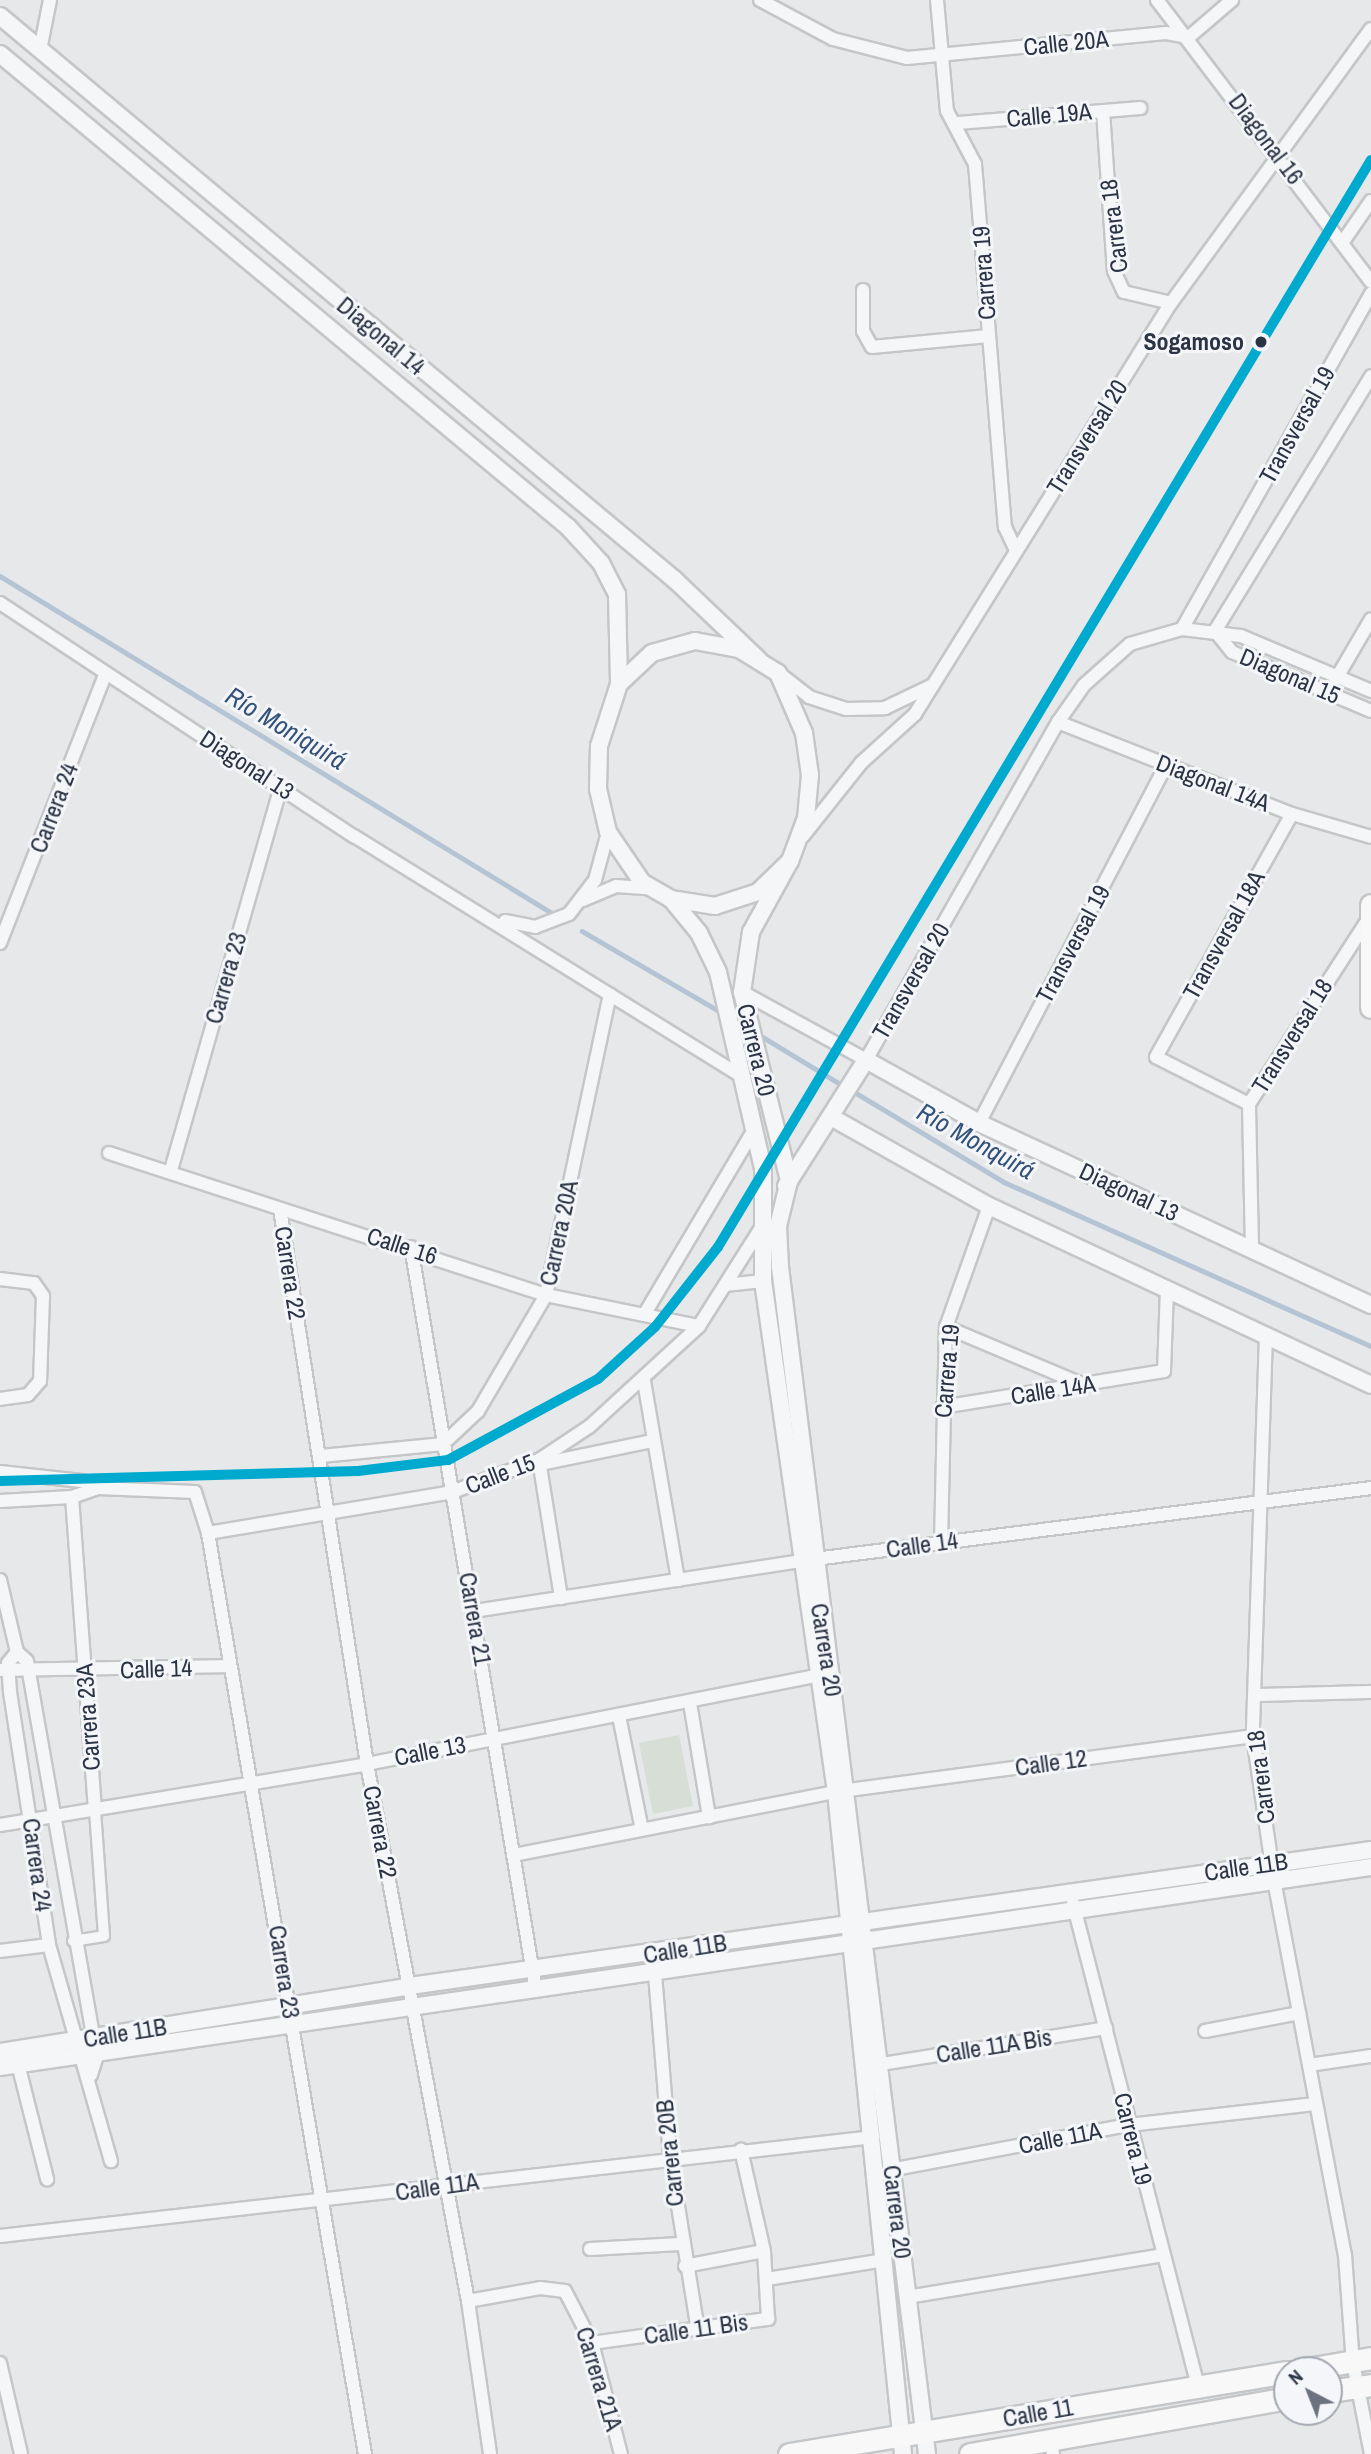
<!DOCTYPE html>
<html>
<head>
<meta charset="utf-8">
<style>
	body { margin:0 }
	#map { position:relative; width:1371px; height:2454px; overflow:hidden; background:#e6e8ea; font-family:"Archivo Narrow",sans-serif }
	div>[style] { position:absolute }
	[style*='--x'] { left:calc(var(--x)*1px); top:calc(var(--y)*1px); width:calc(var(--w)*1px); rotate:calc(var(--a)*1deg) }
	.green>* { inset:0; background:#d6ded6 }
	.stream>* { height:4.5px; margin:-2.25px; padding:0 2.25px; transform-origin:2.25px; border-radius:2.25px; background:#b4c4d5 }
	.roads { filter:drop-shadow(2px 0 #c4c6c8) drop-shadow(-2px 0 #c4c6c8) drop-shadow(0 2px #c4c6c8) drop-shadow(0 -2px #c4c6c8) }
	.pedestrian>* { height:10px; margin:-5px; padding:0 5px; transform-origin:5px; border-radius:5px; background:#f5f6f7 }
	.minor>* { height:12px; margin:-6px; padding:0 6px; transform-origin:6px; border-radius:6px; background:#f5f6f7 }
	.tertiary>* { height:16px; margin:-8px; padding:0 8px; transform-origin:8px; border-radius:8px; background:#f5f6f7 }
	.primary>* { height:21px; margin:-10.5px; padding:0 10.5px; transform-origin:10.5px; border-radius:10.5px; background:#f8f8f8 }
	.rail-1>* { height:10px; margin:-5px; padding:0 5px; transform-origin:5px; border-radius:5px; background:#00a9ce }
	.dots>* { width:19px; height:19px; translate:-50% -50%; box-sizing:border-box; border:4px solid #f4f6f9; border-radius:50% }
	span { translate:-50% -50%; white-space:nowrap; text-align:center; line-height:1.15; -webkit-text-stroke:6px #f4f6f9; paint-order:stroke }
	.street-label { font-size:24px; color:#2b3445 }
	.stop-label { font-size:24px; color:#2b3445; font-weight:700 }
	.right { translate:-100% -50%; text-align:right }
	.water-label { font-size:26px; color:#34527a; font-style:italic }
	.north { position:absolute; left:1273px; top:2356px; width:70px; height:70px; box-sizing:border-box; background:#f4f6f9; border:2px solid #a4a8b1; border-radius:50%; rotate:318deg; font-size:19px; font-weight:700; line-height:28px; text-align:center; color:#2b3445 }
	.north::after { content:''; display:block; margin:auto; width:24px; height:32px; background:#6c737f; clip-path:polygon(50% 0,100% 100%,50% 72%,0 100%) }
</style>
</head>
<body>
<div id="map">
	<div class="green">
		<i style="clip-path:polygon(679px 1735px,693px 1806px,653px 1814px,639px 1743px)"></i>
	</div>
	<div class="stream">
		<i style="--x:0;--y:576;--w:647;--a:31.4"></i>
		<i style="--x:582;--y:931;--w:164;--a:30.3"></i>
		<i style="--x:758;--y:1034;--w:100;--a:31.2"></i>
		<i style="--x:851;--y:1090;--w:179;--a:31"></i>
		<i style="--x:1004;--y:1182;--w:402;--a:24.1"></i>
	</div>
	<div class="roads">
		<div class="pedestrian">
			<i style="--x:73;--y:1941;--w:31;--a:-9"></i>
			<i style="--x:104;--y:1936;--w:127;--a:-94.1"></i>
		</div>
		<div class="minor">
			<i style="--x:760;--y:0;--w:83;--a:28.1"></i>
			<i style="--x:833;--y:39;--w:76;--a:14.4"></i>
			<i style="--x:907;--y:58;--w:260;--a:-5.5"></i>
			<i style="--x:1166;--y:33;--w:23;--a:10"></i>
			<i style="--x:937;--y:0;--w:111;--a:84.9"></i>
			<i style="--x:947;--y:111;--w:60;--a:62.2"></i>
			<i style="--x:975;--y:164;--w:364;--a:85.3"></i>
			<i style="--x:1005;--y:527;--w:26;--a:65"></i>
			<i style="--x:1157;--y:0;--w:354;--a:52.8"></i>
			<i style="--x:1189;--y:37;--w:57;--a:-40.7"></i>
			<i style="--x:40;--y:50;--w:51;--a:-78.7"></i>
			<i style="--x:1103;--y:111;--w:160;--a:86.1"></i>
			<i style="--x:1114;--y:271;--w:23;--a:65"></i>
			<i style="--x:1124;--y:292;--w:48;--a:13.2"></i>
			<i style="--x:958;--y:123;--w:183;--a:-4.7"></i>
			<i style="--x:1342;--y:243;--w:51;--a:-55.4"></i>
			<i style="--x:863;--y:290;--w:41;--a:90"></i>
			<i style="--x:863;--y:331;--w:18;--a:61"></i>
			<i style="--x:872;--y:347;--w:117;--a:-5.4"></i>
			<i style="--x:0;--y:603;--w:424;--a:33.4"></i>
			<i style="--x:354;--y:836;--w:454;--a:31.8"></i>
			<i style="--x:1182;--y:629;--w:385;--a:-60.6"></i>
			<i style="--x:1215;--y:631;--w:299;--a:-58.5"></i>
			<i style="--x:1215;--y:631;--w:27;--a:51"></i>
			<i style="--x:1232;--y:652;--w:151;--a:23"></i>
			<i style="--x:780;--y:674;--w:37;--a:38"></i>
			<i style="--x:809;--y:697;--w:39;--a:18"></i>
			<i style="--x:846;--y:709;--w:39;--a:-1"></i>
			<i style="--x:885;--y:708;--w:51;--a:-25.6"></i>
			<i style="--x:1336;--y:679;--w:69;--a:-59.7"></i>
			<i style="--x:1058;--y:722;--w:251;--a:21.5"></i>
			<i style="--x:1292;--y:814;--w:82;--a:16.2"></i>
			<i style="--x:803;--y:836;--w:93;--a:-51.5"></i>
			<i style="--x:861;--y:763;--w:73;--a:-42.2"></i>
			<i style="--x:915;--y:714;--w:484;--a:-58.1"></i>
			<i style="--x:1171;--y:303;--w:339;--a:-53.9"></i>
			<i style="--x:583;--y:900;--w:36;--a:-23"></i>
			<i style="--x:616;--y:886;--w:32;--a:4"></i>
			<i style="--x:505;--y:921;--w:31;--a:11"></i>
			<i style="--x:535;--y:927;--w:36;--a:-21"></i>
			<i style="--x:569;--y:914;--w:43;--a:-52.6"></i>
			<i style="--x:595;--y:880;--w:50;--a:-74.8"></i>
			<i style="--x:0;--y:943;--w:290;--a:-68.6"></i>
			<i style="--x:742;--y:992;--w:141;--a:28.7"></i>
			<i style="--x:866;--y:1060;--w:389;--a:-60.4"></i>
			<i style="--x:1058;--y:722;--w:45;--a:-54.9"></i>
			<i style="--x:1084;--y:685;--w:62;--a:-41.7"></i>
			<i style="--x:1130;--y:644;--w:54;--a:-16.1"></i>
			<i style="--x:1182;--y:629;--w:59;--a:6.8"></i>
			<i style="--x:1241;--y:636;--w:141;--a:22.9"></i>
			<i style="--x:1249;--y:1104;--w:104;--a:-153.2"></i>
			<i style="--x:1156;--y:1057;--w:278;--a:-60.8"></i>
			<i style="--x:979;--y:1123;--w:403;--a:-62.4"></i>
			<i style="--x:109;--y:1153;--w:459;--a:18"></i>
			<i style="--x:546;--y:1295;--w:156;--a:11.5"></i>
			<i style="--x:171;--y:1170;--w:398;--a:-74"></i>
			<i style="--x:280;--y:1209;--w:562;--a:81.09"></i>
			<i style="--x:367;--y:1764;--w:546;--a:79.35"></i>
			<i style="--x:468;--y:2301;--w:155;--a:81.8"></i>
			<i style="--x:411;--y:1247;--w:754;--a:80.46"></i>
			<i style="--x:1252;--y:1249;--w:145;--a:-91.2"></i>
			<i style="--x:1249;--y:1104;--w:221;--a:-57.2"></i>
			<i style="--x:0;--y:1279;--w:34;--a:7"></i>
			<i style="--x:34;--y:1283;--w:16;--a:55"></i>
			<i style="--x:43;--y:1296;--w:85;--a:92"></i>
			<i style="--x:40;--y:1381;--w:18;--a:131"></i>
			<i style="--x:28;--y:1395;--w:28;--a:172"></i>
			<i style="--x:725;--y:1285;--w:38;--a:-6"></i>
			<i style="--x:644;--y:1315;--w:217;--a:-59.3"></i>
			<i style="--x:946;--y:1327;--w:150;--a:22.8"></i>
			<i style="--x:1266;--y:1335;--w:401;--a:91.9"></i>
			<i style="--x:1253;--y:1736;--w:146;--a:81.7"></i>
			<i style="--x:1274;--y:1880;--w:382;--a:79.3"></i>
			<i style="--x:1345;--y:2255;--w:108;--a:85.8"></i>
			<i style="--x:1353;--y:2363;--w:93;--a:78.8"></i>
			<i style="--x:644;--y:1381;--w:202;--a:80.3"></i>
			<i style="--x:942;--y:1407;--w:225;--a:-9.2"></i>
			<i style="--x:1164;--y:1371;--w:80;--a:-87.9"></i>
			<i style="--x:321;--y:1456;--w:123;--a:-5.6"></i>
			<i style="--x:443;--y:1444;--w:48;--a:-43.3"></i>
			<i style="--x:478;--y:1411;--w:134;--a:-59.6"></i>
			<i style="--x:546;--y:1295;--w:307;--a:-78"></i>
			<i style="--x:539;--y:1460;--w:140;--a:80.9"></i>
			<i style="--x:541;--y:1464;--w:113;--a:-11.7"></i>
			<i style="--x:0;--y:1472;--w:82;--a:6.3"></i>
			<i style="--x:82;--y:1481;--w:17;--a:24"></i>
			<i style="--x:72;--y:1497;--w:313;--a:85.8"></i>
			<i style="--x:0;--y:1501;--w:72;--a:-3.2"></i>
			<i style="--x:72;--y:1497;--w:28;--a:-19"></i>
			<i style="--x:98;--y:1488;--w:97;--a:2.4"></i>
			<i style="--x:195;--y:1492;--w:43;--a:72.4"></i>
			<i style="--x:208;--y:1533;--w:934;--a:80.33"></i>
			<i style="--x:208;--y:1533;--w:247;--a:-9.5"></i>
			<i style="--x:452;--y:1492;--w:93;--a:-20.2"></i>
			<i style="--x:539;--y:1460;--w:61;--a:-33.7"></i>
			<i style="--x:590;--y:1426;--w:148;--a:-42.5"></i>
			<i style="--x:699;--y:1326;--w:122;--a:-57.7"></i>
			<i style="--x:941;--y:1542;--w:215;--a:-88.7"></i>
			<i style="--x:946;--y:1327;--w:128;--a:-70.4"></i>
			<i style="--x:0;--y:1580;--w:74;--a:76.7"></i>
			<i style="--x:17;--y:1652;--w:13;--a:42"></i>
			<i style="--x:27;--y:1661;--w:401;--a:80"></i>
			<i style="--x:97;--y:2056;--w:20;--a:108"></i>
			<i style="--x:474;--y:1611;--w:329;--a:-8.7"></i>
			<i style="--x:799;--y:1561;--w:577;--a:-7.27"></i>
			<i style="--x:17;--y:1652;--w:14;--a:129"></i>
			<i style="--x:8;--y:1663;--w:29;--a:86"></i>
			<i style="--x:10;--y:1692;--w:256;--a:81.2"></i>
			<i style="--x:49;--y:1945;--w:225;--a:74"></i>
			<i style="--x:0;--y:1670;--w:228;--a:-1"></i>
			<i style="--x:1256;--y:1695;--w:115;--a:-1.5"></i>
			<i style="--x:690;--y:1703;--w:116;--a:80.5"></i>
			<i style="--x:619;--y:1716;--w:116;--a:78.6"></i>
			<i style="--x:849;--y:1790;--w:408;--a:-7.6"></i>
			<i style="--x:0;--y:1825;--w:372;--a:-9.4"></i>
			<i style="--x:367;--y:1764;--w:458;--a:-11.1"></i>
			<i style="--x:514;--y:1855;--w:328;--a:-11.1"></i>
			<i style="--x:1073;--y:1903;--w:497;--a:75.5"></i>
			<i style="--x:0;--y:1951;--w:49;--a:-7"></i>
			<i style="--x:655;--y:1974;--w:183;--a:85.3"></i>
			<i style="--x:670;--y:2156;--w:176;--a:80.9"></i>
			<i style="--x:1205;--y:2031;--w:96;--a:-10.8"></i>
			<i style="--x:18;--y:2064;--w:119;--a:75.8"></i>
			<i style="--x:882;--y:2064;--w:227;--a:-9.1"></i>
			<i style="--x:1309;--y:2065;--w:63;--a:-8.3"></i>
			<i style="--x:890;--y:2170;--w:242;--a:-10.7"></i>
			<i style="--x:1128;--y:2125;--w:189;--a:-6.4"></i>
			<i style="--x:0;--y:2236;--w:879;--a:-6.47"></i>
			<i style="--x:590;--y:2249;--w:90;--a:-3.2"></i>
			<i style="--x:685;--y:2266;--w:80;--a:-10.8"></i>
			<i style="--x:767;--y:2279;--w:119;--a:-9.2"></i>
			<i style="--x:907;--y:2297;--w:260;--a:-9.3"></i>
			<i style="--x:468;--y:2301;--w:73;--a:-10.2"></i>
			<i style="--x:540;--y:2288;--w:25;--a:7"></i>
			<i style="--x:565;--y:2291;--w:59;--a:62.6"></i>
			<i style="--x:592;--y:2343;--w:115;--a:75.4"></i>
			<i style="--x:592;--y:2343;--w:178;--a:-7.8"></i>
			<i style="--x:768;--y:2319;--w:68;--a:-93.4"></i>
			<i style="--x:764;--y:2251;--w:104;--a:-102.8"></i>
			<i style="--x:0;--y:2363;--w:93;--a:77"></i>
			<i style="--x:1051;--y:2440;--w:14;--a:82"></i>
		</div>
		<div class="tertiary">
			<i style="--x:0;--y:16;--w:880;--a:39.88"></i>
			<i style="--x:675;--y:580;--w:116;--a:43.6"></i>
			<i style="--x:0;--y:54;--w:739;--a:39.79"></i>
			<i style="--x:568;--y:527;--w:49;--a:47.5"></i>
			<i style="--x:601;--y:563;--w:35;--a:63"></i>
			<i style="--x:617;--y:594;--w:90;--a:88.7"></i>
			<i style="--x:695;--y:641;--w:45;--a:10.3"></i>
			<i style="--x:739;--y:649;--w:46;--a:31.6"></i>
			<i style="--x:778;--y:673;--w:65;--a:66.6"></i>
			<i style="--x:804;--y:733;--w:42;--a:81.9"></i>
			<i style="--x:810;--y:775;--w:43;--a:95.3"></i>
			<i style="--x:806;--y:818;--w:46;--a:110.4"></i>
			<i style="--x:790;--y:861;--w:45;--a:135.9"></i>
			<i style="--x:758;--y:892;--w:45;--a:162"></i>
			<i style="--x:715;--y:906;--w:45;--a:-171"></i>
			<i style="--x:671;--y:899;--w:34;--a:-150"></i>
			<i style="--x:642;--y:882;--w:60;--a:-124.2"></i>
			<i style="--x:608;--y:832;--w:44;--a:-103.1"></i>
			<i style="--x:598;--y:789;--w:43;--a:-88.7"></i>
			<i style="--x:599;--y:746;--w:65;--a:-72.1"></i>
			<i style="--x:619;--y:684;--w:45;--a:-43.2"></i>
			<i style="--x:652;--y:653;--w:45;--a:-15.6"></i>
			<i style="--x:790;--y:861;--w:81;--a:118.8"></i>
			<i style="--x:751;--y:932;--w:61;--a:98.5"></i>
			<i style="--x:742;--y:992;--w:195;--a:76"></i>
			<i style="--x:789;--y:1181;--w:46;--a:103.7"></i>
			<i style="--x:778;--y:1226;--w:41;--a:87.2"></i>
			<i style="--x:780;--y:1267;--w:1196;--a:82.94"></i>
			<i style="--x:671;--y:899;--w:44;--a:50.5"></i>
			<i style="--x:699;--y:933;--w:43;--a:64"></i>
			<i style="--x:718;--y:972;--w:202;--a:77.1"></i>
			<i style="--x:763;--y:1169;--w:112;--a:90"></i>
			<i style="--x:763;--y:1281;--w:516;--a:81.87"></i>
			<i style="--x:836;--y:1792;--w:665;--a:84.22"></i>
			<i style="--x:831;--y:1117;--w:181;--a:29.4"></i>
			<i style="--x:989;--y:1206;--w:422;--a:25.1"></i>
			<i style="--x:786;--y:1186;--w:149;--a:-57.6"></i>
			<i style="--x:866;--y:1060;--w:129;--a:29.1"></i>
			<i style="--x:979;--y:1123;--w:432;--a:24.9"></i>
			<i style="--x:0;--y:2052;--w:415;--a:-9.1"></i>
			<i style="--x:410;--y:1986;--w:971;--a:-8.05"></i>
			<i style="--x:0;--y:2067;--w:1386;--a:-8.3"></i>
		</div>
		<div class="primary">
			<i style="--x:1371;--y:905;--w:102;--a:90"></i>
			<i style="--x:1301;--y:2370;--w:71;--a:-9.7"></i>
			<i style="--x:1329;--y:2391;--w:42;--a:-8.1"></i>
			<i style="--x:789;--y:2454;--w:505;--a:-9.35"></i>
			<i style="--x:970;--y:2454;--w:322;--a:-10"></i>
		</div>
	</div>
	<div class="rail-1">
		<i style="--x:0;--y:1481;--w:358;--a:-1.6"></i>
		<i style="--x:358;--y:1471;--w:91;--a:-7"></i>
		<i style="--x:448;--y:1460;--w:170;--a:-28.4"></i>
		<i style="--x:598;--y:1379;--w:77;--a:-42.4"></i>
		<i style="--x:655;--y:1327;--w:102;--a:-51.8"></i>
		<i style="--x:718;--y:1247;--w:1268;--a:-59.01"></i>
	</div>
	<div class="dots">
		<i style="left:1261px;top:342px;background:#2b3445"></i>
	</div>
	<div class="street-label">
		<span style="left:1066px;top:43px;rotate:-6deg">Calle 20A</span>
		<span style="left:1049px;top:115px;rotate:-5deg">Calle 19A</span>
		<span style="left:1266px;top:139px;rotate:53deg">Diagonal 16</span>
		<span style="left:1114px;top:226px;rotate:-97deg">Carrera 18</span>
		<span style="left:984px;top:273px;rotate:-94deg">Carrera 19</span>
		<span style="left:381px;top:336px;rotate:40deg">Diagonal 14</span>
		<span style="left:1297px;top:425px;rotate:-61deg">Transversal 19</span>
		<span style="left:1087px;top:437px;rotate:-58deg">Transversal 20</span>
		<span style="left:1290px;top:676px;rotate:23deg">Diagonal 15</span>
		<span style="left:247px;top:765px;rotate:33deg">Diagonal 13</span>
		<span style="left:1213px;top:783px;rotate:21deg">Diagonal 14A</span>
		<span style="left:54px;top:808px;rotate:-69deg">Carrera 24</span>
		<span style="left:1224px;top:935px;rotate:-61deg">Transversal 18A</span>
		<span style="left:1073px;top:944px;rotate:-62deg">Transversal 19</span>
		<span style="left:226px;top:978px;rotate:-74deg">Carrera 23</span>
		<span style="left:911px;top:981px;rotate:-60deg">Transversal 20</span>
		<span style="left:1292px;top:1036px;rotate:-58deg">Transversal 18</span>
		<span style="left:756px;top:1050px;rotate:76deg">Carrera 20</span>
		<span style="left:1129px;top:1192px;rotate:25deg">Diagonal 13</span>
		<span style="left:559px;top:1233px;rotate:-78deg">Carrera 20A</span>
		<span style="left:402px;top:1246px;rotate:18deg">Calle 16</span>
		<span style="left:290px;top:1273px;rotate:81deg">Carrera 22</span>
		<span style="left:947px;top:1371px;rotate:-85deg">Carrera 19</span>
		<span style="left:1053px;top:1390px;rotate:-9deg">Calle 14A</span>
		<span style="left:500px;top:1474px;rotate:-21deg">Calle 15</span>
		<span style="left:922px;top:1545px;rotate:-8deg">Calle 14</span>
		<span style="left:475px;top:1619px;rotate:80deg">Carrera 21</span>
		<span style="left:826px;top:1650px;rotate:81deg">Carrera 20</span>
		<span style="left:156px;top:1669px;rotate:-2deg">Calle 14</span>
		<span style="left:88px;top:1717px;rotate:-94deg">Carrera 23A</span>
		<span style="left:430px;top:1751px;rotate:-11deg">Calle 13</span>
		<span style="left:1051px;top:1763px;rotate:-8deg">Calle 12</span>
		<span style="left:1261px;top:1777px;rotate:-97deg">Carrera 18</span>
		<span style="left:380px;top:1832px;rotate:79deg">Carrera 22</span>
		<span style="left:37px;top:1865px;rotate:82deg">Carrera 24</span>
		<span style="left:1246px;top:1867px;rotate:-8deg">Calle 11B</span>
		<span style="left:685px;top:1949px;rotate:-9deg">Calle 11B</span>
		<span style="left:284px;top:1972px;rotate:81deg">Carrera 23</span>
		<span style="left:125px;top:2033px;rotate:-9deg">Calle 11B</span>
		<span style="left:994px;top:2046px;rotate:-9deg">Calle 11A Bis</span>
		<span style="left:1060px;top:2138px;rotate:-11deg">Calle 11A</span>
		<span style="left:1133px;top:2139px;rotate:76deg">Carrera 19</span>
		<span style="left:670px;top:2153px;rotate:-96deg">Carrera 20B</span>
		<span style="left:437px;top:2187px;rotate:-8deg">Calle 11A</span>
		<span style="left:897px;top:2212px;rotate:83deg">Carrera 20</span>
		<span style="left:696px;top:2329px;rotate:-8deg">Calle 11 Bis</span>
		<span style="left:599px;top:2379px;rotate:73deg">Carrera 21A</span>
		<span style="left:1038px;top:2413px;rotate:-10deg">Calle 11</span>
	</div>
	<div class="stop-label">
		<span class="right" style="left:1244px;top:342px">Sogamoso</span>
	</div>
	<div class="water-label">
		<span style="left:286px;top:728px;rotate:31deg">Río Moniquirá</span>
		<span style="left:976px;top:1141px;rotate:29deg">Río Monquirá</span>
	</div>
	<div class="north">N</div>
</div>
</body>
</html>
